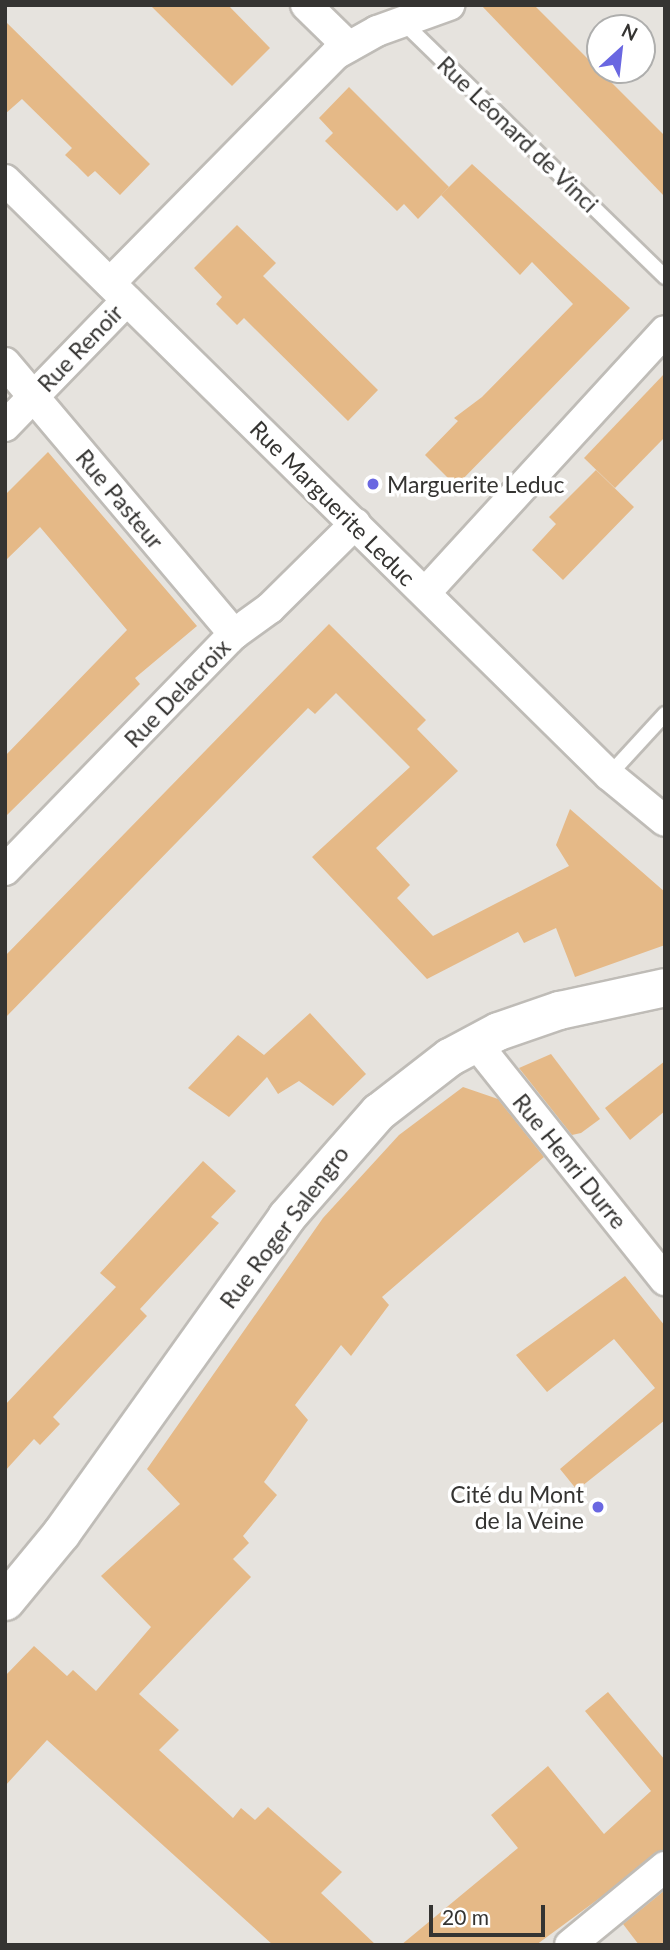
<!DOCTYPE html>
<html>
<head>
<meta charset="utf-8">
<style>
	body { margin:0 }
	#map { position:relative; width:670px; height:1950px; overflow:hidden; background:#e6e3de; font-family:Lato,sans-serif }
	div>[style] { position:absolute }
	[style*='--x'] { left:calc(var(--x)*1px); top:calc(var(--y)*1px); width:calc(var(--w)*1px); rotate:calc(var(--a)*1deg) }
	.building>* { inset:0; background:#e5b987 }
	.roads { filter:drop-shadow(2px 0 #bfbcb7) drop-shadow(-2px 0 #bfbcb7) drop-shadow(0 2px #bfbcb7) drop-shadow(0 -2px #bfbcb7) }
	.service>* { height:14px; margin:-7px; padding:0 7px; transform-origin:7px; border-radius:7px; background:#fff }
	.minor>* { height:30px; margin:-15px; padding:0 15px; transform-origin:15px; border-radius:15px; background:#fff }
	.tertiary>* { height:37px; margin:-18.5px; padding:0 18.5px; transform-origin:18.5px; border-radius:18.5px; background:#fff }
	.dots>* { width:19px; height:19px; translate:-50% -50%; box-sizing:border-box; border:4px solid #fff; border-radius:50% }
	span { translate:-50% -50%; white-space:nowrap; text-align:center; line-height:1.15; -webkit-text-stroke:7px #fff; paint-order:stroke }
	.street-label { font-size:23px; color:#353432 }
	.poi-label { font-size:23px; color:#353432 }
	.left { translate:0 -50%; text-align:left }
	.right { translate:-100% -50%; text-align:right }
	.frame { position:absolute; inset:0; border:7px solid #353432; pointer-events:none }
	.north { position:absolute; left:586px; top:14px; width:70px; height:70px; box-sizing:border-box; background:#fff; border:2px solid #aeaead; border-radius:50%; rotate:27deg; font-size:19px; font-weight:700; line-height:28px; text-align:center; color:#353432 }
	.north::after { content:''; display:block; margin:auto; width:24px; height:32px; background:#6a67e1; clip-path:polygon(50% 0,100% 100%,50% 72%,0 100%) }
	.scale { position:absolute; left:429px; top:1905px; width:116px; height:32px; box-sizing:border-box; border:4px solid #353432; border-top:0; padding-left:9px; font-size:21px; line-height:24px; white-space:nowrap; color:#353432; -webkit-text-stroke:5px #fff; paint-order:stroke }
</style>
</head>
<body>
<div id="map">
	<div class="building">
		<i style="clip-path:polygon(150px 5px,228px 5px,270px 48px,232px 86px)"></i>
		<i style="clip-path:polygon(481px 5px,534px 5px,665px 136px,665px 197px)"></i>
		<i style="clip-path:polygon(5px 21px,150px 164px,120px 195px,95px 171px,88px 177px,77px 166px,65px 155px,72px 148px,22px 99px,5px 114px)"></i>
		<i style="clip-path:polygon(349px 87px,449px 187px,418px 219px,404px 204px,397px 211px,325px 141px,333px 133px,319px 118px)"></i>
		<i style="clip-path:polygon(472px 164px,630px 308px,456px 486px,425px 455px,458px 421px,454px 418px,482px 397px,573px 304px,532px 262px,520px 275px,441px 195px)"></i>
		<i style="clip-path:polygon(237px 225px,276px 263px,263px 276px,378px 390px,348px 421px,244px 318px,237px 325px,216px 304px,222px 297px,194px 268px)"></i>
		<i style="clip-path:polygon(665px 373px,665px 437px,615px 488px,584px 458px)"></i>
		<i style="clip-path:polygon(48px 452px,197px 626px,135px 678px,140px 684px,5px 817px,5px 756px,127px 630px,40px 527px,5px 561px,5px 495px)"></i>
		<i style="clip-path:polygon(596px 470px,634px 507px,563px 580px,532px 550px,556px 524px,549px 517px)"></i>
		<i style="clip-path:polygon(329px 624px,426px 720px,417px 729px,458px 771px,376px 848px,410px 885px,397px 898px,433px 936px,569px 866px,556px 845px,570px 809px,665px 892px,665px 945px,575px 977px,556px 928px,524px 943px,518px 932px,427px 979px,312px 857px,410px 767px,336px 693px,315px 714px,308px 708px,5px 1018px,5px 956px)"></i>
		<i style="clip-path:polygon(310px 1013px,366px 1074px,333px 1106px,299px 1081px,278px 1094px,267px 1077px,229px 1117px,188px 1088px,238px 1035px,264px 1055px)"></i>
		<i style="clip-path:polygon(551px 1054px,600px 1119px,581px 1133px,572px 1135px,519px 1068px)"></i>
		<i style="clip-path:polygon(665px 1061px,665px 1111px,630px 1140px,605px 1108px)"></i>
		<i style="clip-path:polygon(463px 1087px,498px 1099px,544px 1157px,382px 1297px,389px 1305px,351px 1356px,341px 1345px,295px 1405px,308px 1420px,264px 1482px,277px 1495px,243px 1536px,249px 1543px,233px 1559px,251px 1577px,139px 1694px,179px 1730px,159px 1750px,233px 1818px,241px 1808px,255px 1820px,268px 1807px,342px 1872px,321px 1893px,376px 1945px,273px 1945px,47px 1740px,5px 1786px,5px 1676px,34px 1646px,67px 1676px,73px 1670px,96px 1691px,151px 1627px,101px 1576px,180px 1504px,147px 1469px,323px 1218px,399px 1135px)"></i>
		<i style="clip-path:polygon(203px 1161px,236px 1191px,211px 1217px,219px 1223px,140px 1309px,147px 1316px,53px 1417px,60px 1424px,40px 1445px,34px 1439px,5px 1471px,5px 1405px,116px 1287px,100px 1273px)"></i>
		<i style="clip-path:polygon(625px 1276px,665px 1326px,665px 1420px,577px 1490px,560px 1469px,655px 1388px,614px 1339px,547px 1392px,516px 1355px)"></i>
		<i style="clip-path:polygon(608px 1692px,665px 1760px,665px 1850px,536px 1945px,401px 1945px,518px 1848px,491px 1815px,548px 1766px,604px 1834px,651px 1791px,585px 1711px)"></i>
		<i style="clip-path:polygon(665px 1890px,665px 1945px,639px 1945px,623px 1924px)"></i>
	</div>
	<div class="roads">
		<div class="service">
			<i style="--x:405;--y:24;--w:363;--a:44.2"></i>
			<i style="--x:609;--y:775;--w:83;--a:-47.4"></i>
		</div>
		<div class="minor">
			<i style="--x:306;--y:5;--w:59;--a:44.3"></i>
			<i style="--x:5;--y:180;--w:848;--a:44.57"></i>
			<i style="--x:609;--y:775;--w:72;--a:39.4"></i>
			<i style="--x:110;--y:283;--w:322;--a:-45.4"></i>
			<i style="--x:336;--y:54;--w:47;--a:-29.3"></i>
			<i style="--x:377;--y:31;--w:77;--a:-19.9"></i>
			<i style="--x:5;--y:363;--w:355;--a:49.8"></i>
			<i style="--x:5;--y:426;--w:175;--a:-45.9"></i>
			<i style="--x:425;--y:593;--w:355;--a:-47.5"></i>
			<i style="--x:5;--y:870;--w:329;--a:-45.9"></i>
			<i style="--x:234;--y:634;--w:44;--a:-35.8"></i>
			<i style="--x:270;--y:608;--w:120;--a:-44.7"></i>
			<i style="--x:475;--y:1042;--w:305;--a:51.4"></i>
			<i style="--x:570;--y:1945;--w:123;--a:-39.4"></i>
		</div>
		<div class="tertiary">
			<i style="--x:5;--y:1601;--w:88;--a:-50.5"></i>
			<i style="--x:61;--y:1533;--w:388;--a:-54.5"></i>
			<i style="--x:286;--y:1217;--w:140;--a:-48.8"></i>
			<i style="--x:378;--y:1112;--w:90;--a:-37.8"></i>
			<i style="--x:449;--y:1057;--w:55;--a:-28"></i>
			<i style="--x:498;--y:1031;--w:65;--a:-19"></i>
			<i style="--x:559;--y:1010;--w:108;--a:-12.2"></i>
		</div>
	</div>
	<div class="dots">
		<i style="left:373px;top:484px;background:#6a67e1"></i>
		<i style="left:598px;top:1507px;background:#6a67e1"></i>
	</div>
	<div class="street-label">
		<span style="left:518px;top:134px;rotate:44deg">Rue Léonard de Vinci</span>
		<span style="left:80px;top:348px;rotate:-46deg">Rue Renoir</span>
		<span style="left:120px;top:499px;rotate:50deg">Rue Pasteur</span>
		<span style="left:333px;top:503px;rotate:45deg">Rue Marguerite Leduc</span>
		<span style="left:177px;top:693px;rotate:-46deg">Rue Delacroix</span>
		<span style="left:570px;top:1161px;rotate:51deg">Rue Henri Durre</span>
		<span style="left:284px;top:1227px;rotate:-53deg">Rue Roger Salengro</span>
	</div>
	<div class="poi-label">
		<span class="left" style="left:387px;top:484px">Marguerite Leduc</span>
		<span class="right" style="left:584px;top:1507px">Cité du Mont<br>de la Veine</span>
	</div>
	<div class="frame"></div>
	<div class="north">N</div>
	<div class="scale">20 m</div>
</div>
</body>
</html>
